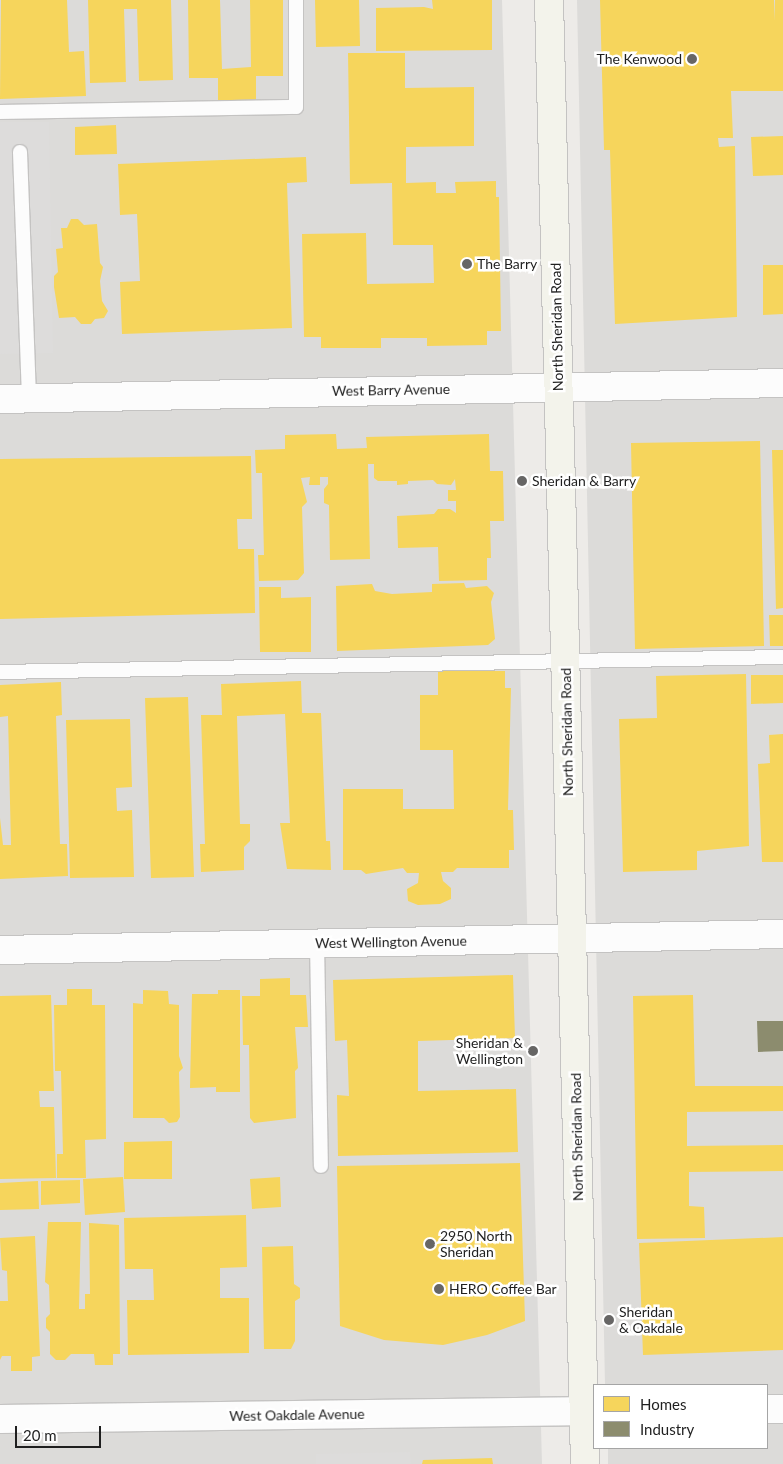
<!DOCTYPE html>
<html>
<head>
<meta charset="utf-8">
<style>
	body { margin:0 }
	#map { position:relative; width:783px; height:1464px; overflow:hidden; background:#edebe8; font-family:Lato,sans-serif }
	div>[style] { position:absolute }
	[style*='--x'] { left:calc(var(--x)*1px); top:calc(var(--y)*1px); width:calc(var(--w)*1px); rotate:calc(var(--a)*1deg) }
	.residential>* { inset:0; background:#dcdbd9 }
	.parking>* { inset:0; background:#dddcdb }
	.homes>* { inset:0; background:#f6d55c }
	.industry>* { inset:0; background:#8c8c6e }
	.roads { filter:drop-shadow(1px 0 #c4c3c2) drop-shadow(-1px 0 #c4c3c2) drop-shadow(0 1px #c4c3c2) drop-shadow(0 -1px #c4c3c2) }
	.service>* { height:14px; margin:-7px; padding:0 7px; transform-origin:7px; border-radius:7px; background:#fcfcfc }
	.minor>* { height:28px; margin:-14px; padding:0 14px; transform-origin:14px; border-radius:14px; background:#fcfcfc }
	.secondary>* { height:28px; margin:-14px; padding:0 14px; transform-origin:14px; border-radius:14px; background:#f3f3eb }
	.dots>* { width:14px; height:14px; translate:-50% -50%; box-sizing:border-box; border:2px solid #fff; border-radius:50% }
	span { translate:-50% -50%; white-space:nowrap; text-align:center; line-height:1.15; -webkit-text-stroke:5px #fff; paint-order:stroke }
	.poi-label { font-size:14px; color:#1f1f1f }
	.right { translate:-100% -50%; text-align:right }
	.left { translate:0 -50%; text-align:left }
	.street-label { font-size:14px; color:#1f1f1f }
	.legend { position:absolute; left:593px; top:1384px; width:175px; height:65px; box-sizing:border-box; background:#fff; border:1px solid #a5a5a5; margin:0; padding:6px 9px; list-style:none; font-size:15px; color:#1f1f1f }
	.legend li { display:flex; align-items:center; gap:10px; height:25px }
	.legend b { width:25px; border:1px solid #a5a5a5 }
	.scale { position:absolute; left:15px; top:1426px; width:86px; height:22px; box-sizing:border-box; border:2px solid #1f1f1f; border-top:0; padding-left:6px; font-size:15px; line-height:18px; white-space:nowrap; color:#1f1f1f; -webkit-text-stroke:4px #fff; paint-order:stroke }
</style>
</head>
<body>
<div id="map">
	<div class="residential">
		<i style="clip-path:polygon(0 0,502px 0,542px 1464px,0 1464px)"></i>
		<i style="clip-path:polygon(577px 0,783px 0,783px 1464px,608px 1464px,608px 1448px,767px 1448px,767px 1385px,605px 1385px)"></i>
	</div>
	<div class="parking">
		<i style="clip-path:polygon(0 122px,49px 122px,53px 353px,0 354px)"></i>
		<i style="clip-path:polygon(410px 1452px,411px 1464px,316px 1464px,316px 1454px)"></i>
	</div>
	<div class="homes">
		<i style="clip-path:polygon(1px 0,67px 0,69px 52px,84px 51px,86px 96px,0 99px)"></i>
		<i style="clip-path:polygon(88px 0,171px 0,173px 80px,139px 81px,137px 9px,124px 9px,126px 82px,90px 83px)"></i>
		<i style="clip-path:polygon(188px 0,220px 0,222px 69px,251px 67px,250px 0,283px 0,283px 76px,256px 76px,256px 103px,218px 104px,218px 78px,189px 78px)"></i>
		<i style="clip-path:polygon(315px 0,359px 0,360px 46px,316px 47px)"></i>
		<i style="clip-path:polygon(432px 0,492px 0,492px 50px,376px 51px,376px 8px,424px 7px,433px 9px)"></i>
		<i style="clip-path:polygon(600px 0,774px 0,774px 21px,775px 0,783px 0,783px 91px,731px 91px,733px 138px,718px 138px,719px 147px,735px 146px,737px 317px,615px 324px,610px 150px,604px 150px)"></i>
		<i style="clip-path:polygon(348px 53px,405px 53px,405px 88px,474px 87px,474px 146px,406px 147px,406px 183px,436px 182px,436px 193px,456px 193px,455px 182px,496px 181px,496px 197px,499px 197px,501px 331px,487px 331px,487px 345px,427px 346px,427px 338px,381px 338px,381px 348px,321px 348px,321px 337px,304px 337px,302px 234px,366px 233px,367px 284px,434px 283px,433px 245px,393px 245px,392px 183px,350px 184px)"></i>
		<i style="clip-path:polygon(116px 125px,117px 154px,75px 155px,75px 127px)"></i>
		<i style="clip-path:polygon(783px 136px,783px 175px,753px 176px,751px 137px)"></i>
		<i style="clip-path:polygon(306px 157px,307px 182px,287px 183px,292px 328px,122px 334px,120px 282px,140px 281px,137px 214px,120px 215px,118px 164px)"></i>
		<i style="clip-path:polygon(71px 219px,78px 219px,84px 225px,97px 224px,100px 263px,103px 267px,100px 281px,102px 301px,108px 311px,104px 318px,95px 319px,91px 324px,81px 324px,75px 317px,59px 318px,54px 287px,54px 276px,58px 272px,56px 249px,63px 248px,61px 228px,67px 228px)"></i>
		<i style="clip-path:polygon(763px 265px,783px 265px,783px 314px,763px 315px)"></i>
		<i style="clip-path:polygon(336px 434px,337px 449px,367px 448px,366px 437px,489px 434px,490px 471px,503px 471px,504px 521px,490px 521px,491px 558px,487px 558px,487px 580px,439px 581px,438px 547px,398px 548px,397px 516px,434px 514px,438px 509px,450px 509px,456px 513px,456px 501px,448px 501px,448px 490px,456px 490px,455px 479px,451px 485px,437px 484px,433px 480px,408px 481px,408px 484px,397px 485px,397px 481px,378px 481px,374px 478px,374px 464px,368px 464px,370px 559px,330px 560px,329px 505px,324px 503px,324px 489px,328px 484px,328px 477px,320px 477px,320px 485px,309px 485px,310px 477px,301px 478px,307px 502px,302px 507px,304px 573px,298px 580px,259px 581px,258px 555px,264px 555px,262px 473px,256px 473px,255px 450px,285px 449px,285px 435px)"></i>
		<i style="clip-path:polygon(760px 441px,764px 646px,635px 649px,631px 443px)"></i>
		<i style="clip-path:polygon(772px 450px,783px 450px,783px 608px,776px 609px)"></i>
		<i style="clip-path:polygon(251px 456px,252px 519px,237px 519px,238px 549px,254px 549px,255px 613px,0 619px,0 459px)"></i>
		<i style="clip-path:polygon(464px 583px,466px 588px,487px 586px,494px 593px,491px 602px,495px 639px,488px 645px,337px 651px,336px 586px,372px 584px,375px 591px,392px 594px,432px 592px,432px 584px)"></i>
		<i style="clip-path:polygon(259px 587px,281px 587px,281px 598px,311px 597px,311px 652px,260px 652px)"></i>
		<i style="clip-path:polygon(769px 615px,783px 615px,783px 646px,770px 646px)"></i>
		<i style="clip-path:polygon(438px 671px,505px 671px,505px 688px,511px 688px,508px 810px,513px 810px,514px 850px,509px 850px,509px 868px,457px 868px,453px 872px,441px 872px,443px 881px,451px 888px,451px 899px,440px 904px,418px 905px,408px 901px,407px 889px,418px 883px,419px 873px,407px 873px,403px 868px,366px 874px,361px 870px,343px 870px,343px 789px,403px 789px,403px 809px,454px 809px,453px 750px,420px 750px,420px 695px,438px 695px)"></i>
		<i style="clip-path:polygon(746px 674px,749px 846px,697px 851px,697px 870px,623px 872px,619px 719px,657px 718px,656px 676px)"></i>
		<i style="clip-path:polygon(751px 675px,783px 675px,783px 703px,751px 704px)"></i>
		<i style="clip-path:polygon(301px 681px,302px 713px,321px 713px,326px 841px,330px 841px,331px 870px,287px 869px,280px 823px,290px 823px,285px 714px,237px 716px,240px 824px,250px 824px,250px 841px,244px 847px,244px 870px,201px 872px,200px 844px,205px 844px,201px 715px,222px 715px,221px 684px)"></i>
		<i style="clip-path:polygon(61px 682px,62px 715px,56px 716px,60px 844px,67px 844px,68px 876px,0 879px,0 818px,3px 845px,11px 845px,8px 716px,0 717px,0 685px)"></i>
		<i style="clip-path:polygon(188px 697px,194px 877px,151px 878px,145px 698px)"></i>
		<i style="clip-path:polygon(130px 719px,132px 787px,116px 788px,117px 811px,132px 810px,134px 877px,70px 878px,66px 720px)"></i>
		<i style="clip-path:polygon(783px 734px,783px 862px,762px 862px,758px 764px,770px 763px,769px 735px)"></i>
		<i style="clip-path:polygon(513px 975px,515px 1038px,418px 1041px,418px 1091px,516px 1089px,518px 1152px,338px 1156px,337px 1095px,349px 1096px,347px 1040px,335px 1041px,333px 980px)"></i>
		<i style="clip-path:polygon(290px 978px,290px 995px,306px 995px,308px 1027px,295px 1027px,298px 1068px,295px 1071px,296px 1118px,254px 1123px,250px 1118px,249px 1045px,243px 1045px,242px 996px,260px 996px,260px 979px)"></i>
		<i style="clip-path:polygon(67px 989px,92px 989px,92px 1005px,105px 1005px,106px 1139px,85px 1140px,86px 1178px,57px 1178px,57px 1154px,63px 1154px,61px 1071px,55px 1071px,54px 1005px,67px 1005px)"></i>
		<i style="clip-path:polygon(143px 990px,168px 991px,169px 1004px,179px 1005px,179px 1056px,183px 1068px,179px 1072px,180px 1117px,177px 1122px,169px 1123px,164px 1118px,133px 1118px,133px 1003px,143px 1004px)"></i>
		<i style="clip-path:polygon(218px 990px,240px 990px,240px 1092px,216px 1092px,216px 1087px,190px 1088px,192px 994px,218px 994px)"></i>
		<i style="clip-path:polygon(51px 995px,54px 1091px,39px 1091px,40px 1107px,54px 1107px,56px 1178px,0 1179px,0 996px)"></i>
		<i style="clip-path:polygon(693px 995px,695px 1086px,783px 1086px,783px 1111px,687px 1112px,687px 1146px,783px 1145px,783px 1171px,689px 1172px,689px 1206px,704px 1207px,705px 1238px,637px 1239px,633px 996px)"></i>
		<i style="clip-path:polygon(172px 1141px,172px 1179px,124px 1179px,124px 1142px)"></i>
		<i style="clip-path:polygon(520px 1163px,525px 1321px,487px 1335px,443px 1345px,384px 1340px,340px 1326px,337px 1166px)"></i>
		<i style="clip-path:polygon(123px 1177px,125px 1212px,85px 1215px,83px 1179px)"></i>
		<i style="clip-path:polygon(280px 1177px,281px 1207px,252px 1209px,250px 1179px)"></i>
		<i style="clip-path:polygon(80px 1180px,80px 1203px,41px 1205px,41px 1181px)"></i>
		<i style="clip-path:polygon(38px 1181px,39px 1209px,0 1210px,0 1183px)"></i>
		<i style="clip-path:polygon(246px 1215px,247px 1267px,220px 1268px,220px 1298px,249px 1298px,249px 1353px,128px 1355px,127px 1300px,154px 1300px,153px 1269px,125px 1269px,124px 1218px)"></i>
		<i style="clip-path:polygon(48px 1222px,81px 1222px,79px 1309px,85px 1309px,85px 1294px,90px 1294px,89px 1223px,119px 1225px,120px 1354px,113px 1354px,113px 1365px,95px 1365px,94px 1354px,71px 1354px,65px 1360px,56px 1360px,50px 1354px,50px 1332px,46px 1328px,46px 1318px,50px 1314px,49px 1285px,45px 1282px)"></i>
		<i style="clip-path:polygon(35px 1236px,40px 1356px,32px 1357px,32px 1371px,11px 1371px,11px 1356px,2px 1356px,0 1360px,0 1301px,8px 1301px,7px 1271px,2px 1270px,0 1238px)"></i>
		<i style="clip-path:polygon(783px 1237px,783px 1350px,643px 1355px,639px 1243px)"></i>
		<i style="clip-path:polygon(293px 1246px,294px 1284px,300px 1288px,300px 1298px,295px 1301px,295px 1341px,291px 1349px,264px 1349px,262px 1247px)"></i>
		<i style="clip-path:polygon(492px 1458px,493px 1464px,422px 1464px,423px 1460px)"></i>
	</div>
	<div class="industry">
		<i style="clip-path:polygon(757px 1021px,783px 1021px,783px 1051px,758px 1052px)"></i>
	</div>
	<div class="roads">
		<div class="service">
			<i style="--x:0;--y:112;--w:296;--a:-1"></i>
			<i style="--x:296;--y:107;--w:107;--a:-90"></i>
			<i style="--x:20;--y:152;--w:246;--a:87.9"></i>
			<i style="--x:0;--y:672;--w:783;--a:-1.1"></i>
			<i style="--x:317;--y:943;--w:223;--a:89"></i>
		</div>
		<div class="minor">
			<i style="--x:0;--y:399;--w:783;--a:-1.17"></i>
			<i style="--x:0;--y:950;--w:783;--a:-1.17"></i>
			<i style="--x:767;--y:1409;--w:16;--a:0"></i>
			<i style="--x:0;--y:1419;--w:594;--a:-0.77"></i>
		</div>
		<div class="secondary">
			<i style="--x:549;--y:0;--w:1464;--a:88.59"></i>
		</div>
	</div>
	<div class="dots">
		<i style="left:692px;top:59px;background:#676665"></i>
		<i style="left:467px;top:264px;background:#676665"></i>
		<i style="left:522px;top:481px;background:#676665"></i>
		<i style="left:533px;top:1051px;background:#676665"></i>
		<i style="left:430px;top:1244px;background:#676665"></i>
		<i style="left:439px;top:1289px;background:#676665"></i>
		<i style="left:609px;top:1320px;background:#676665"></i>
	</div>
	<div class="poi-label">
		<span class="right" style="left:682px;top:59px">The Kenwood</span>
		<span class="left" style="left:477px;top:264px">The Barry</span>
		<span class="left" style="left:532px;top:481px">Sheridan &amp; Barry</span>
		<span class="right" style="left:523px;top:1051px">Sheridan &amp;<br>Wellington</span>
		<span class="left" style="left:440px;top:1244px">2950 North<br>Sheridan</span>
		<span class="left" style="left:449px;top:1289px">HERO Coffee Bar</span>
		<span class="left" style="left:619px;top:1320px">Sheridan<br>&amp; Oakdale</span>
	</div>
	<div class="street-label">
		<span style="left:557px;top:327px;rotate:-91deg">North Sheridan Road</span>
		<span style="left:391px;top:390px;rotate:-1deg">West Barry Avenue</span>
		<span style="left:567px;top:732px;rotate:-91deg">North Sheridan Road</span>
		<span style="left:391px;top:942px;rotate:-1deg">West Wellington Avenue</span>
		<span style="left:577px;top:1137px;rotate:-91deg">North Sheridan Road</span>
		<span style="left:297px;top:1415px;rotate:-1deg">West Oakdale Avenue</span>
	</div>
	<ul class="legend">
	<li><b style="height:14px;background:#f6d55c"></b>Homes</li>
	<li><b style="height:14px;background:#8c8c6e"></b>Industry</li>
	</ul>
	<div class="scale">20 m</div>
</div>
</body>
</html>
